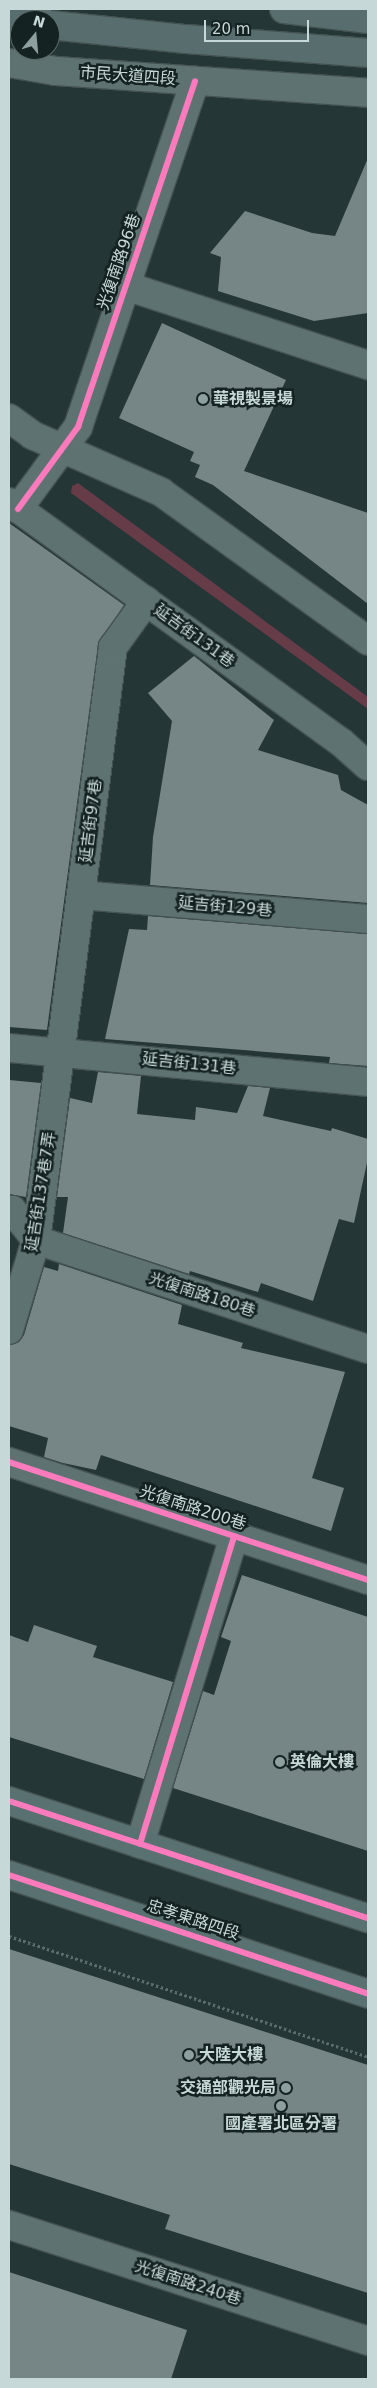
<!DOCTYPE html>
<html>
<head>
<meta charset="utf-8">
<style>
	body { margin:0 }
	#map { position:relative; width:377px; height:2388px; overflow:hidden; background:#253636; font-family:"DejaVu Sans","Noto Sans TC",sans-serif }
	div>[style] { position:absolute }
	[style*='--x'] { left:calc(var(--x)*1px); top:calc(var(--y)*1px); width:calc(var(--w)*1px); rotate:calc(var(--a)*1deg) }
	.green>* { inset:0; background:#673c49 }
	.building>* { inset:0; background:#768585 }
	.path>* { height:3px; margin-top:-1.5px; transform-origin:0; background:repeating-linear-gradient(90deg,#5c6c6c 0 2.5px,transparent 0 5px) }
	.roads { filter:drop-shadow(1px 0 #445251) drop-shadow(-1px 0 #445251) drop-shadow(0 1px #445251) drop-shadow(0 -1px #445251) }
	.minor>* { height:28px; margin:-14px; padding:0 14px; transform-origin:14px; border-radius:14px; background:#5f7272 }
	.major>* { height:28px; margin:-14px; padding:0 14px; transform-origin:14px; border-radius:14px; background:#597171 }
	.highway>* { height:28px; margin:-14px; padding:0 14px; transform-origin:14px; border-radius:14px; background:#586e6e }
	.cycleway>* { height:6px; margin:-3px; padding:0 3px; transform-origin:3px; border-radius:3px; background:#fd7abc }
	.dots>* { width:14px; height:14px; translate:-50% -50%; box-sizing:border-box; border:2px solid #142222; border-radius:50% }
	span { translate:-50% -50%; white-space:nowrap; text-align:center; line-height:1.15; -webkit-text-stroke:5px #142222; paint-order:stroke }
	.street-label { font-size:16px; color:#c6d8d7 }
	.poi-label { font-size:16px; color:#c6d8d7; font-weight:700 }
	.left { translate:0 -50%; text-align:left }
	.right { translate:-100% -50%; text-align:right }
	.frame { position:absolute; inset:0; border:10px solid #c6d8d7; pointer-events:none }
	.north { position:absolute; left:10px; top:10px; width:50px; height:50px; box-sizing:border-box; background:#142222; border:1px solid #5b6b6a; border-radius:50%; rotate:17deg; font-size:14px; font-weight:700; line-height:20px; text-align:center; color:#c6d8d7 }
	.north::after { content:''; display:block; margin:auto; width:18px; height:22px; background:#8e9f9f; clip-path:polygon(50% 0,100% 100%,50% 72%,0 100%) }
	.scale { position:absolute; left:204px; top:20px; width:105px; height:22px; box-sizing:border-box; border:2px solid #c6d8d7; border-top:0; padding-left:6px; font-size:15px; line-height:18px; white-space:nowrap; color:#c6d8d7; -webkit-text-stroke:4px #142222; paint-order:stroke }
</style>
</head>
<body>
<div id="map">
	<div class="green">
		<i style="clip-path:polygon(78px 483px,368px 697px,368px 709px,71px 493px,72px 486px)"></i>
	</div>
	<div class="building">
		<i style="clip-path:polygon(368px 158px,368px 313px,314px 321px,218px 291px,221px 257px,210px 253px,245px 211px,312px 233px,335px 236px)"></i>
		<i style="clip-path:polygon(162px 323px,286px 380px,244px 471px,368px 513px,368px 604px,213px 485px,195px 477px,200px 465px,190px 461px,194px 452px,119px 418px)"></i>
		<i style="clip-path:polygon(9px 523px,124px 605px,98px 645px,47px 1030px,9px 1027px)"></i>
		<i style="clip-path:polygon(194px 656px,274px 720px,258px 750px,338px 775px,341px 790px,368px 805px,368px 903px,150px 885px,153px 837px,172px 721px,148px 693px)"></i>
		<i style="clip-path:polygon(148px 916px,368px 934px,368px 1066px,329px 1063px,330px 1057px,105px 1039px,129px 929px,147px 930px)"></i>
		<i style="clip-path:polygon(98px 1072px,141px 1076px,137px 1114px,195px 1120px,196px 1107px,237px 1113px,248px 1086px,270px 1088px,263px 1116px,331px 1131px,332px 1128px,368px 1139px,368px 1158px,354px 1223px,339px 1219px,313px 1301px,261px 1283px,258px 1292px,190px 1271px,189px 1274px,63px 1233px,68px 1197px,57px 1197px,70px 1098px,92px 1103px)"></i>
		<i style="clip-path:polygon(9px 1080px,41px 1083px,26px 1197px,9px 1194px)"></i>
		<i style="clip-path:polygon(59px 1264px,182px 1305px,178px 1324px,243px 1343px,241px 1348px,345px 1372px,312px 1478px,344px 1488px,331px 1531px,101px 1455px,96px 1470px,63px 1463px,44px 1457px,48px 1438px,9px 1426px,9px 1345px,19px 1342px,24px 1335px,44px 1267px,58px 1271px)"></i>
		<i style="clip-path:polygon(242px 1575px,368px 1617px,368px 1851px,173px 1788px,203px 1691px,214px 1695px,231px 1641px,221px 1637px)"></i>
		<i style="clip-path:polygon(34px 1625px,97px 1646px,93px 1657px,173px 1682px,144px 1779px,9px 1737px,9px 1635px,28px 1642px)"></i>
		<i style="clip-path:polygon(9px 1949px,368px 2065px,368px 2293px,165px 2229px,170px 2215px,9px 2164px)"></i>
		<i style="clip-path:polygon(9px 2272px,187px 2330px,171px 2379px,9px 2379px)"></i>
	</div>
	<div class="path">
		<i style="--x:9;--y:1936;--w:379;--a:18.6"></i>
	</div>
	<div class="roads">
		<div class="minor">
			<i style="--x:28;--y:20;--w:14;--a:-51"></i>
			<i style="--x:9;--y:63;--w:48;--a:9.7"></i>
			<i style="--x:56;--y:71;--w:313;--a:4"></i>
			<i style="--x:126;--y:286;--w:255;--a:18.1"></i>
			<i style="--x:9;--y:418;--w:29;--a:36"></i>
			<i style="--x:32;--y:435;--w:141;--a:23.8"></i>
			<i style="--x:161;--y:492;--w:255;--a:35.7"></i>
			<i style="--x:9;--y:502;--w:410;--a:35.9"></i>
			<i style="--x:341;--y:742;--w:36;--a:42"></i>
			<i style="--x:18;--y:509;--w:102;--a:-53.8"></i>
			<i style="--x:78;--y:427;--w:365;--a:-71.3"></i>
			<i style="--x:81;--y:895;--w:288;--a:4.8"></i>
			<i style="--x:9;--y:1048;--w:361;--a:5.4"></i>
			<i style="--x:9;--y:1210;--w:3;--a:0"></i>
			<i style="--x:12;--y:1210;--w:38;--a:51"></i>
			<i style="--x:36;--y:1240;--w:349;--a:18.2"></i>
			<i style="--x:9;--y:1330;--w:94;--a:-73.3"></i>
			<i style="--x:36;--y:1240;--w:598;--a:-82.6"></i>
			<i style="--x:113;--y:647;--w:57;--a:-54.3"></i>
			<i style="--x:9;--y:1462;--w:378;--a:18.2"></i>
			<i style="--x:140;--y:1844;--w:322;--a:-73"></i>
			<i style="--x:9;--y:2225;--w:377;--a:17.9"></i>
		</div>
		<div class="major">
			<i style="--x:9;--y:1801;--w:378;--a:18.1"></i>
			<i style="--x:9;--y:1875;--w:378;--a:18.3"></i>
		</div>
		<div class="highway">
			<i style="--x:284;--y:9;--w:85;--a:6.8"></i>
			<i style="--x:9;--y:21;--w:11;--a:5"></i>
			<i style="--x:50;--y:25;--w:137;--a:5.9"></i>
			<i style="--x:186;--y:39;--w:183;--a:4.4"></i>
		</div>
	</div>
	<div class="cycleway">
		<i style="--x:18;--y:509;--w:102;--a:-53.8"></i>
		<i style="--x:78;--y:427;--w:365;--a:-71.3"></i>
		<i style="--x:9;--y:1462;--w:378;--a:18.2"></i>
		<i style="--x:9;--y:1801;--w:378;--a:18.1"></i>
		<i style="--x:140;--y:1844;--w:322;--a:-73"></i>
		<i style="--x:9;--y:1875;--w:378;--a:18.3"></i>
	</div>
	<div class="dots">
		<i style="left:203px;top:399px;background:#8e9f9f"></i>
		<i style="left:280px;top:1762px;background:#8e9f9f"></i>
		<i style="left:189px;top:2055px;background:#8e9f9f"></i>
		<i style="left:286px;top:2088px;background:#8e9f9f"></i>
		<i style="left:281px;top:2106px;background:#8e9f9f"></i>
	</div>
	<div class="street-label">
		<span style="left:128px;top:76px;rotate:4deg">市民大道四段</span>
		<span style="left:119px;top:262px;rotate:-71deg">光復南路96巷</span>
		<span style="left:194px;top:636px;rotate:36deg">延吉街131巷</span>
		<span style="left:91px;top:821px;rotate:-83deg">延吉街97巷</span>
		<span style="left:225px;top:907px;rotate:5deg">延吉街129巷</span>
		<span style="left:189px;top:1064px;rotate:6deg">延吉街131巷</span>
		<span style="left:41px;top:1192px;rotate:-81deg">延吉街137巷7弄</span>
		<span style="left:202px;top:1295px;rotate:18deg">光復南路180巷</span>
		<span style="left:193px;top:1508px;rotate:18deg">光復南路200巷</span>
		<span style="left:193px;top:1920px;rotate:18deg">忠孝東路四段</span>
		<span style="left:188px;top:2283px;rotate:18deg">光復南路240巷</span>
	</div>
	<div class="poi-label">
		<span class="left" style="left:213px;top:399px">華視製景場</span>
		<span class="left" style="left:290px;top:1762px">英倫大樓</span>
		<span class="left" style="left:199px;top:2055px">大陸大樓</span>
		<span class="right" style="left:276px;top:2088px">交通部觀光局</span>
		<span style="left:281px;top:2124px">國產署北區分署</span>
	</div>
	<div class="frame"></div>
	<div class="north">N</div>
	<div class="scale">20 m</div>
</div>
</body>
</html>
